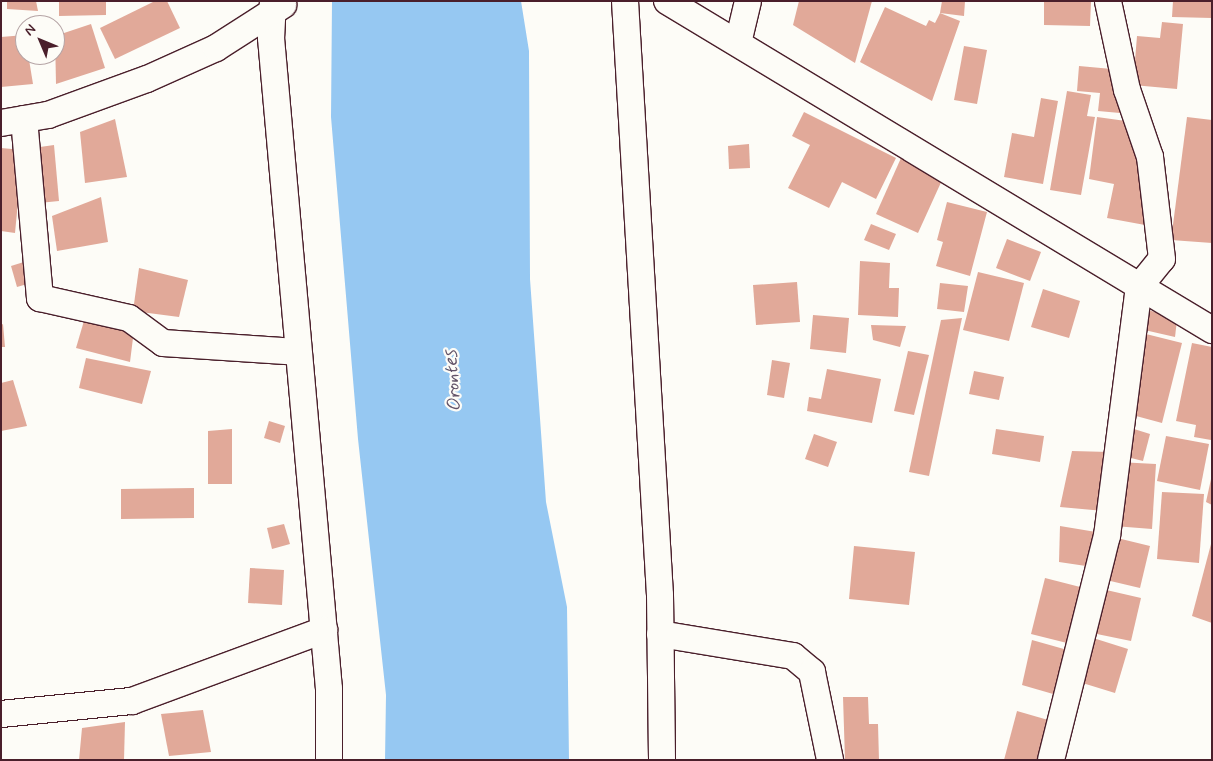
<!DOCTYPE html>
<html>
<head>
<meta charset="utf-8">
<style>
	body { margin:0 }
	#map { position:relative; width:1213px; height:761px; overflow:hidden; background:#fdfcf7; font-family:Mynerve,sans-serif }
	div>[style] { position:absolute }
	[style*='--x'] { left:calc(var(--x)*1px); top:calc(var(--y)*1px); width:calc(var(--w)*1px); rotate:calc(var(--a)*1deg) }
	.water>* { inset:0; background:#96c8f2 }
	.building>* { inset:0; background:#e1a999 }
	.roads { filter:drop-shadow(1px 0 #4a1f2b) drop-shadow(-1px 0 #4a1f2b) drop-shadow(0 1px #4a1f2b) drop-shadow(0 -1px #4a1f2b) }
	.minor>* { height:26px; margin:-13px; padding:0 13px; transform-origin:13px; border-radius:13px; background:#fdfcf7 }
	span { translate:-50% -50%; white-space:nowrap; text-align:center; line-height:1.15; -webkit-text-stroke:4.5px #fdfcf7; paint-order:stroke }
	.water-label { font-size:19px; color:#615267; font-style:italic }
	.frame { position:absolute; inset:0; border:2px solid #4a1f2b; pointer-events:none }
	.north { position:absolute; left:15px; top:15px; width:50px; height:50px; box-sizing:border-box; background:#fdfcf7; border:1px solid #b5a4a5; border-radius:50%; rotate:315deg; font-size:14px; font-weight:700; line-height:20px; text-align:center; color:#4a1f2b }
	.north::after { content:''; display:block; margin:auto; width:18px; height:22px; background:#4a1f2b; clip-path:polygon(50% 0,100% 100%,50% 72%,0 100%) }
</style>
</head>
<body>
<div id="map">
	<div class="water">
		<i style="clip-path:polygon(332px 1px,521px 1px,529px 51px,530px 279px,546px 502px,567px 607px,569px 760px,385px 760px,386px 695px,358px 439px,331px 117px)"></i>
	</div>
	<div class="building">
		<i style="clip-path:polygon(7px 1px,36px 1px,38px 11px,7px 9px)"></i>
		<i style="clip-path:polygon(59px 1px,106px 1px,106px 15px,59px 16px)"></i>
		<i style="clip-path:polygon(155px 1px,167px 1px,180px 28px,115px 59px,100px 28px)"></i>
		<i style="clip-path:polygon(799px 1px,872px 1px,855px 63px,793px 25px)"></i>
		<i style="clip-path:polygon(942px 1px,965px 1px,964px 16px,940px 13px)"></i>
		<i style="clip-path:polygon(1044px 1px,1091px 1px,1090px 26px,1044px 25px)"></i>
		<i style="clip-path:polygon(1173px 1px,1212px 1px,1212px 18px,1172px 17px)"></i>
		<i style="clip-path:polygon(885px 7px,926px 26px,929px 20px,935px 23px,940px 13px,960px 21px,932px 101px,860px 62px)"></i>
		<i style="clip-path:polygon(1162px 22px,1183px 24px,1177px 89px,1133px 85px,1137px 36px,1160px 38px)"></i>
		<i style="clip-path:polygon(91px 24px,105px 68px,56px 84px,55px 36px)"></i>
		<i style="clip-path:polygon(25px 35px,33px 84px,1px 87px,1px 37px)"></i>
		<i style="clip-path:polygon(964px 46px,987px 50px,977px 104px,954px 100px)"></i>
		<i style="clip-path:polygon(1079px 66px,1112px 69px,1131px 114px,1098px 111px,1100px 93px,1077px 91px)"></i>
		<i style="clip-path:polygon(1067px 91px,1091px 95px,1087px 116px,1095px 117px,1081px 195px,1050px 190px)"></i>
		<i style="clip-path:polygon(1041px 98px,1058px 101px,1043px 184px,1004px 177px,1012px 133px,1034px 137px)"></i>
		<i style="clip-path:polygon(804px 112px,896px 158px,876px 199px,842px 182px,829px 208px,788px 188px,810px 145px,792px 136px)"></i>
		<i style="clip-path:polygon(1097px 117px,1133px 122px,1145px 225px,1107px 218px,1114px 184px,1089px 179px)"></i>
		<i style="clip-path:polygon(1187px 117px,1212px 120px,1212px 243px,1171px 240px)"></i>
		<i style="clip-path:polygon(115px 119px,127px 177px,85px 183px,80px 132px)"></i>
		<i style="clip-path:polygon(749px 144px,750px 168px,729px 169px,728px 146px)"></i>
		<i style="clip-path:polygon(54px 145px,59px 201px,39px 203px,33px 148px)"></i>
		<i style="clip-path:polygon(1px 148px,23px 150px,15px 233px,1px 231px)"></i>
		<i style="clip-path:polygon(901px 158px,943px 178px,918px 233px,876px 214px)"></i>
		<i style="clip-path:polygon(101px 197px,108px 242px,57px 251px,52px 216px)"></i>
		<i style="clip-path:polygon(947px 202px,987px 212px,970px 276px,936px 266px,943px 242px,937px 240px)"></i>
		<i style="clip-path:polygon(871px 224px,896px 234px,889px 250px,864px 240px)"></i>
		<i style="clip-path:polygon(1007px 239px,1041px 252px,1030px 281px,996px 268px)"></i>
		<i style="clip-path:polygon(27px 261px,34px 282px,17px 287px,11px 266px)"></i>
		<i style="clip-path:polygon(860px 261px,890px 263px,889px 288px,899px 288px,898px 317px,858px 315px)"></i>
		<i style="clip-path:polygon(139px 268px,188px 280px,179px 317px,133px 311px)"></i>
		<i style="clip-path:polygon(978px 272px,1024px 283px,1009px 341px,963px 330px)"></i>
		<i style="clip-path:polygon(797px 282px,800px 322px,756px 325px,753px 285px)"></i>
		<i style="clip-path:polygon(940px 283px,968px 286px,964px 312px,937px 309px)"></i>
		<i style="clip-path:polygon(1043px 289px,1080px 301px,1069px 338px,1031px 327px)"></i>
		<i style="clip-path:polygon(1146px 309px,1177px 320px,1175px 337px,1140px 329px)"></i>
		<i style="clip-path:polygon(86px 314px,134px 330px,130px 362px,76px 348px)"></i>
		<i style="clip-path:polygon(813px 315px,849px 318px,846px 353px,810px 349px)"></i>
		<i style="clip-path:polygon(962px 318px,929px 476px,909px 472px,941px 320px)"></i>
		<i style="clip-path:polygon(3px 324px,5px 347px,1px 347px,1px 325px)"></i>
		<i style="clip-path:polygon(871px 325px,906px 326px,900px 347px,873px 340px)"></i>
		<i style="clip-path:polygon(1146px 334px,1182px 343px,1162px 423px,1125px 413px)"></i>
		<i style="clip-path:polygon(1192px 343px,1212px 347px,1211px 440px,1194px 437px,1196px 425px,1176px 421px)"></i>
		<i style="clip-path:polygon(908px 351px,929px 355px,914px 415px,894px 411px)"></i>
		<i style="clip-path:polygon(86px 358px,151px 371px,142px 404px,79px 388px)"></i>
		<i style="clip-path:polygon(772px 360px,790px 363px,784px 398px,767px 395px)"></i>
		<i style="clip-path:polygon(827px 369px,881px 379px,872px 423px,807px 411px,809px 397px,821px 399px)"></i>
		<i style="clip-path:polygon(974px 371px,1004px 377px,999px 400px,969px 394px)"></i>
		<i style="clip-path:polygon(13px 380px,27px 426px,1px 431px,1px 383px)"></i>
		<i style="clip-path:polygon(269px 421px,285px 426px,280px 443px,264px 438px)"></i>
		<i style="clip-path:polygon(232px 429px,232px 484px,208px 484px,208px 431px)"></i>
		<i style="clip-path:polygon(996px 429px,1044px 436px,1040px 462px,992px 454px)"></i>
		<i style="clip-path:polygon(1134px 429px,1150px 434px,1143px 461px,1127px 457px)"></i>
		<i style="clip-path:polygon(814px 434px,837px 442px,828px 467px,805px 459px)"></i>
		<i style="clip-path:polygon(1166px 436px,1209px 444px,1200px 490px,1157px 481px)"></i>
		<i style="clip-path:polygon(1072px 451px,1109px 452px,1104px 511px,1060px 507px)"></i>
		<i style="clip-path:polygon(1118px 462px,1156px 464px,1152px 529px,1114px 526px)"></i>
		<i style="clip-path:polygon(1211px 479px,1212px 479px,1212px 505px,1206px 502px)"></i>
		<i style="clip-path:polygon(194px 488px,194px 518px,121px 519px,121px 489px)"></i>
		<i style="clip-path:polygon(1162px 492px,1204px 494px,1199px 563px,1157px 559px)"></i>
		<i style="clip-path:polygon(284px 524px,290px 544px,272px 549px,267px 528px)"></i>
		<i style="clip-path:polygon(1060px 526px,1096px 532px,1086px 566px,1059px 562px)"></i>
		<i style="clip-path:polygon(1113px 537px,1150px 546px,1140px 588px,1102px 579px)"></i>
		<i style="clip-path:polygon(1211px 544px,1212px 544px,1212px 623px,1192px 616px)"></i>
		<i style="clip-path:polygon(854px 546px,915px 552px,909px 605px,849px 599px)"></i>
		<i style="clip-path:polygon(250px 568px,284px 570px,282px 605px,248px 603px)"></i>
		<i style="clip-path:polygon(1045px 578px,1088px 589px,1075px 645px,1031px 634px)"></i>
		<i style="clip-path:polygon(1102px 589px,1141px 598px,1131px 641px,1092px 633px)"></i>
		<i style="clip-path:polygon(1090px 637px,1128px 649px,1115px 693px,1076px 681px)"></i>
		<i style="clip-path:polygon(1032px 640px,1071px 651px,1060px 696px,1022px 685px)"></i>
		<i style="clip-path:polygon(843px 697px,868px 697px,869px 724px,878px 724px,879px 760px,845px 760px)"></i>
		<i style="clip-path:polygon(203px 710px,211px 752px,169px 756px,161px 714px)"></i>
		<i style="clip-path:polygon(1017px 711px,1055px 722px,1048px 760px,1004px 760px)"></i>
		<i style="clip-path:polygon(125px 722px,124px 760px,79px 760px,82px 728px)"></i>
	</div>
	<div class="roads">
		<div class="minor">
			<i style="--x:273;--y:1;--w:37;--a:93"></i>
			<i style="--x:271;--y:38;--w:654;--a:84.91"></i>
			<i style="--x:329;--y:689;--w:71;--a:90"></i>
			<i style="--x:625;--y:1;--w:595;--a:86.63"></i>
			<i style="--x:660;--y:595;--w:165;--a:89.3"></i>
			<i style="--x:667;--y:1;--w:637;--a:31.12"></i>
			<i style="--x:738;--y:43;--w:43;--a:-76.6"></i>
			<i style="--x:24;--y:119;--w:180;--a:84.9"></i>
			<i style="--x:40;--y:298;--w:91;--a:12.7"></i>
			<i style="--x:129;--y:318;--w:42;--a:36.3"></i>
			<i style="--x:163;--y:343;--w:134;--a:3.8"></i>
			<i style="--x:1;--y:123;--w:48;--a:-9.7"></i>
			<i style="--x:48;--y:115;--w:105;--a:-20"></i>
			<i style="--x:147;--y:79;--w:76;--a:-24.2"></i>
			<i style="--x:216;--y:48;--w:80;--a:-32.7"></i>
			<i style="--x:660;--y:634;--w:135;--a:9.4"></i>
			<i style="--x:793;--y:656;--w:25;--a:40"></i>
			<i style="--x:812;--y:672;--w:90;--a:78.4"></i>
			<i style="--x:1;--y:714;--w:132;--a:-5.7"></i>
			<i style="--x:132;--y:701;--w:205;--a:-20.3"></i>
			<i style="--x:1051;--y:760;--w:231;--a:-76"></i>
			<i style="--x:1107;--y:536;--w:251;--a:-82.7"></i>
			<i style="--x:1139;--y:287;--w:36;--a:-51"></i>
			<i style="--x:1162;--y:259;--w:103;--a:-96.7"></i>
			<i style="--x:1150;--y:157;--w:71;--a:-108.9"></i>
			<i style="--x:1127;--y:90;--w:91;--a:-102.1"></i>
		</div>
	</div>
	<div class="water-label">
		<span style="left:453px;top:381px;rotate:-94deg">Orontes</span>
	</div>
	<div class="frame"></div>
	<div class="north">N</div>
</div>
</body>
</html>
